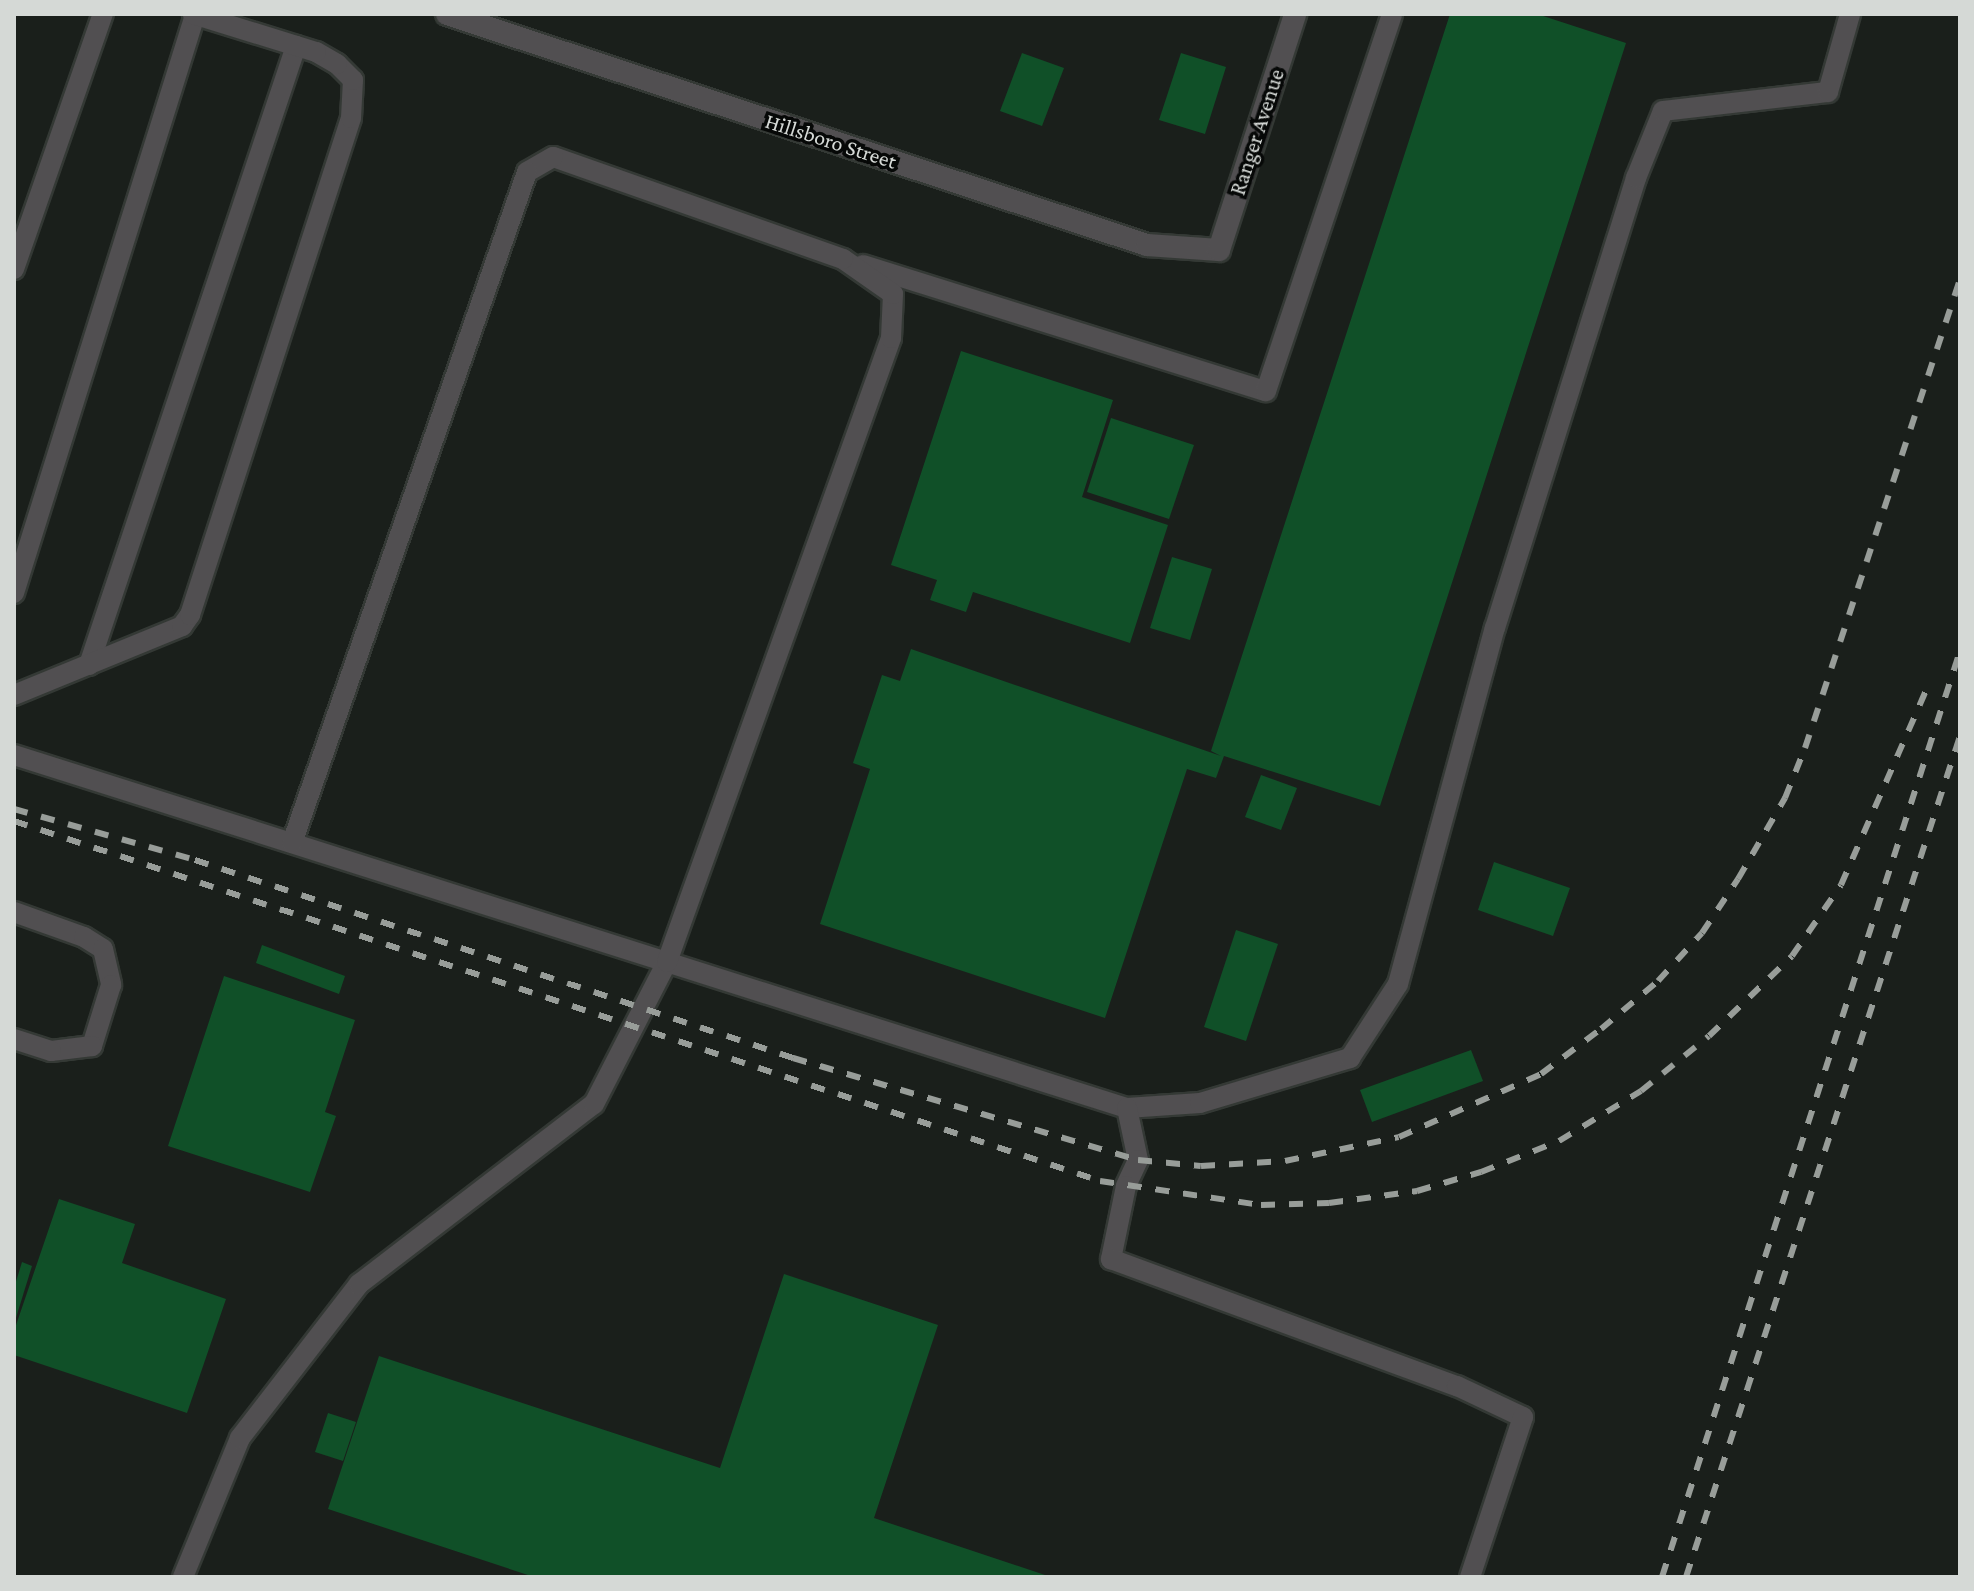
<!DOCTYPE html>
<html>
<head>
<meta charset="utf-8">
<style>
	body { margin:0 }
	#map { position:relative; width:1974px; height:1591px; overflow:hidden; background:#1a1f1b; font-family:"Crimson Pro",serif }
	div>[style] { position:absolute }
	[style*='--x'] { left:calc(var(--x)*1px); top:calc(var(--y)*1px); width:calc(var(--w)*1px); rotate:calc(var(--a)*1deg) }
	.building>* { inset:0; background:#105028 }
	.roads { filter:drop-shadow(2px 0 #343935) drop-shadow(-2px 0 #343935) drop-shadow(0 2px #343935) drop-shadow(0 -2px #343935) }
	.service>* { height:20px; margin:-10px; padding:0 10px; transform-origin:10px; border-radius:10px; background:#514f51 }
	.minor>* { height:22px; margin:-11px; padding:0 11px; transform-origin:11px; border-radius:11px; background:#514f51 }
	.rail>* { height:6px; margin-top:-3px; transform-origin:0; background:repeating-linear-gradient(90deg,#989d99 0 14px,transparent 0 28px) }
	span { translate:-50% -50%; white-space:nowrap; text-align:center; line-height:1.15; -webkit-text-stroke:7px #060807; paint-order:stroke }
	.street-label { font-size:22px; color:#d5d9d6 }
	.frame { position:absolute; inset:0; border:16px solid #d5d9d6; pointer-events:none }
</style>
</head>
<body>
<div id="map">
	<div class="building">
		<i style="clip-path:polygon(1450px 14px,1537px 14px,1626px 43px,1380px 806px,1224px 756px,1216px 778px,1187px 769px,1105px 1018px,820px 924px,870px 769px,853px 763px,882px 675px,900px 681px,911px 649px,1221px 756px,1211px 751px)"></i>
		<i style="clip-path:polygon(1022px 53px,1064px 68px,1042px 126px,1000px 111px)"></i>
		<i style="clip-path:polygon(1181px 53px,1226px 67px,1205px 134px,1159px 120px)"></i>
		<i style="clip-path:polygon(961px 351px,1113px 400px,1082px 497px,1168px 525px,1130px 643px,973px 592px,966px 612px,930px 600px,937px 580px,891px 565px)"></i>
		<i style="clip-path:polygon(1111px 418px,1194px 445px,1169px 519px,1087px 492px)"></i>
		<i style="clip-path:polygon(1172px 557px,1212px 569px,1190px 640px,1150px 628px)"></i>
		<i style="clip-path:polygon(1261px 775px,1297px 788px,1281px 830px,1245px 817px)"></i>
		<i style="clip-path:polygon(1494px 862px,1570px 888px,1553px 936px,1478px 910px)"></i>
		<i style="clip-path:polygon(1236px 930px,1278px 944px,1246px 1041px,1204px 1027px)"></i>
		<i style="clip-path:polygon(262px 945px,345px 976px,339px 994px,256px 963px)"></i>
		<i style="clip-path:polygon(224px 976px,355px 1020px,325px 1112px,336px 1116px,310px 1192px,168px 1146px)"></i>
		<i style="clip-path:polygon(1471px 1050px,1483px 1081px,1372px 1122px,1360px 1090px)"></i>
		<i style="clip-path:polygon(59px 1199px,135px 1224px,122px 1263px,226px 1299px,187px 1413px,14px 1355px,14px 1331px)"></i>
		<i style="clip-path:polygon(22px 1262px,32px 1266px,15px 1321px,14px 1288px)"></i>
		<i style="clip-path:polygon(784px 1274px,938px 1325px,874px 1518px,1051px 1577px,534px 1577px,328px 1509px,379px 1356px,720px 1468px)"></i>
		<i style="clip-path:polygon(328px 1413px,356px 1422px,343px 1461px,315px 1452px)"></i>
	</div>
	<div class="roads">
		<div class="service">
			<i style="--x:863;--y:265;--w:422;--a:17.4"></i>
			<i style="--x:1266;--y:391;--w:397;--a:-71.5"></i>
			<i style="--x:14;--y:269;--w:270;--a:-70.8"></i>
			<i style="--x:14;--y:593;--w:606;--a:-72.61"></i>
			<i style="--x:89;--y:665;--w:653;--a:-71.51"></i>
			<i style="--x:14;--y:695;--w:182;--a:-22.3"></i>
			<i style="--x:182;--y:626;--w:14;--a:-54"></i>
			<i style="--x:190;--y:615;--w:522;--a:-72.05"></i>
			<i style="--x:351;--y:118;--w:38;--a:-87"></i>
			<i style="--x:353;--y:80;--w:23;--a:-135"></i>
			<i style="--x:337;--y:64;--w:24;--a:-150"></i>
			<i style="--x:316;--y:52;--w:129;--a:-162.8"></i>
			<i style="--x:14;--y:755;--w:1168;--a:17.6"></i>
			<i style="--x:1127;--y:1108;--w:73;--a:-3.9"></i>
			<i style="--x:1200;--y:1103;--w:157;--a:-16.7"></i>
			<i style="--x:1350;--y:1058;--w:88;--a:-57"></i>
			<i style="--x:1398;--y:984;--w:369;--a:-74.8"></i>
			<i style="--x:1495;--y:628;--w:472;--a:-72.6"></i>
			<i style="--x:1636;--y:178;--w:72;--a:-68.1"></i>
			<i style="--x:1663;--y:111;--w:166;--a:-6.6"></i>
			<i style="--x:1828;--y:92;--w:81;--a:-74.2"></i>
			<i style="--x:14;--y:912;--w:74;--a:19.7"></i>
			<i style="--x:84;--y:937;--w:22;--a:32"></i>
			<i style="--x:103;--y:949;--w:37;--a:77"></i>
			<i style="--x:111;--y:985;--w:64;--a:107.3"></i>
			<i style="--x:92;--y:1046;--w:41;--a:173"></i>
			<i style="--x:51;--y:1051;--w:39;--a:-162"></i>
			<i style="--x:1127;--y:1108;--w:53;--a:78.1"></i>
			<i style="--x:1138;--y:1160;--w:29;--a:115"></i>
			<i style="--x:1126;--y:1186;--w:75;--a:101.6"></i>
			<i style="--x:1111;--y:1259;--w:369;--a:20.2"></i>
			<i style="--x:1457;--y:1386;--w:73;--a:25.2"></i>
			<i style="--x:1523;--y:1417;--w:169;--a:108.3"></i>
			<i style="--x:183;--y:1577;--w:150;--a:-67.7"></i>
			<i style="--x:240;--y:1438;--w:195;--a:-52.3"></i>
			<i style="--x:359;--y:1284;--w:296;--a:-37.5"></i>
			<i style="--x:594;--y:1104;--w:160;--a:-62.8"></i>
			<i style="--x:667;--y:962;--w:663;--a:-70.25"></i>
			<i style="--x:891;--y:338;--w:44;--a:-87.4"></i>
			<i style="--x:893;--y:294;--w:61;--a:-145"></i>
			<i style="--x:843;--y:259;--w:307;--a:-160.6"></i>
			<i style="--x:553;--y:157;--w:30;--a:150"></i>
			<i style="--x:527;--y:172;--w:711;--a:109.3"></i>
		</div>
		<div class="minor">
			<i style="--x:447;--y:14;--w:737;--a:18.26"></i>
			<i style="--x:1147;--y:245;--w:72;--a:4"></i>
			<i style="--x:1219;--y:250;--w:248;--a:-72.1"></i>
		</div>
	</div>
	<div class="rail">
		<i style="--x:14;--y:809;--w:188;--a:15.7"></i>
		<i style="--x:195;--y:860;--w:630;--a:18.32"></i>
		<i style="--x:793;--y:1058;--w:360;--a:16.5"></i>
		<i style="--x:1138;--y:1160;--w:63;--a:5.4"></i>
		<i style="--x:1201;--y:1166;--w:84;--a:-3.4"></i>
		<i style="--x:1285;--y:1161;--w:116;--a:-11.9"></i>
		<i style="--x:1399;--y:1137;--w:155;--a:-23.9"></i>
		<i style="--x:1541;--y:1074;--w:75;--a:-36.9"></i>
		<i style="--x:1601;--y:1029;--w:75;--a:-40.1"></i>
		<i style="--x:1658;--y:981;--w:65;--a:-47.5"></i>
		<i style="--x:1702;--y:933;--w:65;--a:-56.3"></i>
		<i style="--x:1738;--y:879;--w:94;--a:-59.9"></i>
		<i style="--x:1785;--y:798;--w:54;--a:-68.2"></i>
		<i style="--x:1805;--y:748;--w:495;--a:-71.7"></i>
		<i style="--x:14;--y:821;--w:1144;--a:18.34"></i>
		<i style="--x:1100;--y:1181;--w:163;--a:8.5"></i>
		<i style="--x:1261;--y:1205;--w:68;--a:-1.7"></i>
		<i style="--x:1329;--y:1203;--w:89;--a:-7.8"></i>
		<i style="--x:1417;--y:1191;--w:67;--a:-16.5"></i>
		<i style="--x:1481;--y:1172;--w:84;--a:-21.7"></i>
		<i style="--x:1559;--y:1141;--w:96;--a:-31.4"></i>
		<i style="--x:1641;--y:1091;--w:87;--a:-39"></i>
		<i style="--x:1709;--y:1036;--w:115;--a:-43.9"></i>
		<i style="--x:1792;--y:956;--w:86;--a:-55.4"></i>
		<i style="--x:1841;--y:885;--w:219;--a:-66.4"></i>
		<i style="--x:1662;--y:1577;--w:973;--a:-72.16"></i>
		<i style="--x:1686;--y:1577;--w:885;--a:-71.95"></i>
	</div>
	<div class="street-label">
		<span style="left:1257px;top:132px;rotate:-72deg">Ranger Avenue</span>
		<span style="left:831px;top:141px;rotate:18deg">Hillsboro Street</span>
	</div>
	<div class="frame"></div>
</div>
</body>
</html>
